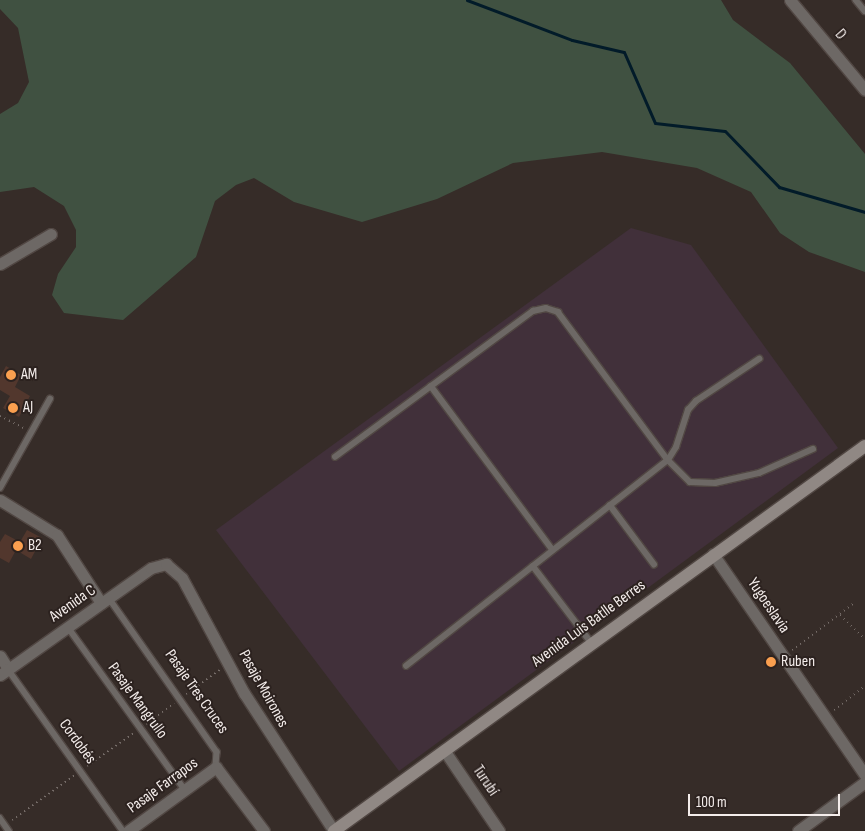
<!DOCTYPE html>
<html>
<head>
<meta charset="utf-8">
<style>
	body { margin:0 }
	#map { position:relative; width:865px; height:831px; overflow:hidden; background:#362c28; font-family:"Sofia Sans Condensed",sans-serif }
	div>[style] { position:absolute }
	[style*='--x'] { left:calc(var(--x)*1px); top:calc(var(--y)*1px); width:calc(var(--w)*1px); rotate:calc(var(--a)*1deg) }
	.industrial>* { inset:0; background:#41303a }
	.green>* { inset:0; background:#405141 }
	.stream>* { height:3px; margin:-1.5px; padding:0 1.5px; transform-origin:1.5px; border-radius:1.5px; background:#021b29 }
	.building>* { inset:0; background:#52372d }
	.path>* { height:2px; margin-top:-1px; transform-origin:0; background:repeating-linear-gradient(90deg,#766d69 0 1px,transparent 0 5px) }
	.roads { filter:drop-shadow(1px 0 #514743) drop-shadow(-1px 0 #514743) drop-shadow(0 1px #514743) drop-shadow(0 -1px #514743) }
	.service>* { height:5.5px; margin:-2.75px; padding:0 2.75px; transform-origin:2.75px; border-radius:2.75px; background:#6d6865 }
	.minor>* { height:11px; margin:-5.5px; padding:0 5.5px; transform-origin:5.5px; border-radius:5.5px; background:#6d6865 }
	.secondary>* { height:12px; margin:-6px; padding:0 6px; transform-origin:6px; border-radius:6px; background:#908884 }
	.dots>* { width:14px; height:14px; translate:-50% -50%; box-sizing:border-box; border:2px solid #2c221f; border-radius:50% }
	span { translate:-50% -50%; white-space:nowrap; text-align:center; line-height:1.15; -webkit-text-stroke:4px #2c221f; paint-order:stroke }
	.street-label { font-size:16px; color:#f4edeb }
	.poi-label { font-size:16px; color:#f4edeb }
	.left { translate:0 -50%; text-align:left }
	.scale { position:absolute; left:688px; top:794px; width:152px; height:22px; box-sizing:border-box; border:2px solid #f4edeb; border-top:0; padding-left:6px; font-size:15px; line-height:18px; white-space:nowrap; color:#f4edeb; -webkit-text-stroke:4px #2c221f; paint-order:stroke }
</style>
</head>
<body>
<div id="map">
	<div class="industrial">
		<i style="clip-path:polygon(631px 228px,691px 245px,838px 448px,399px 771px,216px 530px)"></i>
	</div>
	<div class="green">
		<i style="clip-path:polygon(0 0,721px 0,733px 20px,790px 63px,865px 154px,865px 272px,809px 252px,780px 233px,751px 192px,697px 168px,602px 152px,513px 163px,437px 199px,362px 222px,294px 202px,254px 178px,236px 185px,215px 201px,196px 257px,123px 320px,64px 313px,52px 295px,58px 274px,76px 247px,76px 230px,64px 206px,34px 187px,0 192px,0 114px,18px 103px,29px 82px,18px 28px,0 9px)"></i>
	</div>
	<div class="stream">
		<i style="--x:467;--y:0;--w:112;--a:20.9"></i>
		<i style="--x:572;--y:40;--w:53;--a:13"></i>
		<i style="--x:624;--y:52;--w:77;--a:66.4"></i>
		<i style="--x:655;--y:123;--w:70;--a:6.5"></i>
		<i style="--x:725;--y:131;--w:78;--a:46"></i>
		<i style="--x:779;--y:187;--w:90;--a:16.2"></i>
	</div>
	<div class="building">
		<i style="clip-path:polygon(6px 366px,21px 375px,15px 387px,30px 396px,19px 417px,3px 408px,10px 396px,0 390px,0 377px)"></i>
		<i style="clip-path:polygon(27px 530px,42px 538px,31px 559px,16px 550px,9px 563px,0 558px,0 542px,5px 534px,20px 542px)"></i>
	</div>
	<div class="path">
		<i style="--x:0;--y:416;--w:27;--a:27"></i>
		<i style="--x:840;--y:615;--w:35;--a:44"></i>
		<i style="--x:792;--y:650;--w:78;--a:-37.2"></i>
		<i style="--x:186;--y:694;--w:43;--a:-35.5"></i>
		<i style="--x:834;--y:710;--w:39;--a:-38"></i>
		<i style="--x:146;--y:724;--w:35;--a:-37"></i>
		<i style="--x:87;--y:766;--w:57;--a:-35.1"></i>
		<i style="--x:12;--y:820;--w:77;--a:-35.5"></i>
	</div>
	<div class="roads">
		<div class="service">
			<i style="--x:856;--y:0;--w:14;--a:51"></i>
			<i style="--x:431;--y:386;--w:204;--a:53.4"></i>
			<i style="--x:335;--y:457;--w:246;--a:-36.4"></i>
			<i style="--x:533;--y:311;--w:13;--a:-13"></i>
			<i style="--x:546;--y:308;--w:13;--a:18"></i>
			<i style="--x:558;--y:312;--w:184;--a:53.4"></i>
			<i style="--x:668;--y:460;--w:31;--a:45"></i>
			<i style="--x:690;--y:482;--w:25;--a:2"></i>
			<i style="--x:715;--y:483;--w:45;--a:-12.8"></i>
			<i style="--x:759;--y:473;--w:59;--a:-24"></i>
			<i style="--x:0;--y:488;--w:102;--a:-60.7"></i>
			<i style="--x:610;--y:505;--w:74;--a:53.3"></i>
			<i style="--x:533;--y:566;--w:96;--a:52.7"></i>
			<i style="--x:109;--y:598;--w:188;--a:55"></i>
			<i style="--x:217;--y:752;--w:15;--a:94"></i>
			<i style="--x:68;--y:627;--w:201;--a:54.3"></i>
			<i style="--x:406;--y:666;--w:333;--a:-38.2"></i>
			<i style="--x:668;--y:460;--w:15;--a:-58"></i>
			<i style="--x:676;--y:447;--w:39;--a:-72"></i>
			<i style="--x:688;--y:410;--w:12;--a:-48"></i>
			<i style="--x:696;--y:401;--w:76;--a:-33.7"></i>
			<i style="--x:8;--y:669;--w:199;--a:54.6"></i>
			<i style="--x:0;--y:818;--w:16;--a:55"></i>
		</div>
		<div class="minor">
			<i style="--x:790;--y:0;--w:117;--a:50.2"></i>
			<i style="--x:0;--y:264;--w:59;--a:-30.5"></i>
			<i style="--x:0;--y:500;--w:67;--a:31.6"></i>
			<i style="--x:57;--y:535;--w:81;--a:57.1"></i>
			<i style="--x:713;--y:554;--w:268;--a:55.5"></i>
			<i style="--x:0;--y:656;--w:15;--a:58"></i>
			<i style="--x:0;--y:675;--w:185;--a:-35.3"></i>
			<i style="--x:151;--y:568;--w:16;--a:-15"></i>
			<i style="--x:166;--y:564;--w:21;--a:41"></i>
			<i style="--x:182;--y:578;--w:131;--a:61.7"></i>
			<i style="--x:244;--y:693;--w:165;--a:56.9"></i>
			<i style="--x:444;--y:750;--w:98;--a:55.8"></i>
			<i style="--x:128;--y:831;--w:109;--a:-36"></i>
			<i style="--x:216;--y:767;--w:80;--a:53.1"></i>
			<i style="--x:798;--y:831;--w:83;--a:-36.2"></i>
		</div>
		<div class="secondary">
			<i style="--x:334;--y:831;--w:656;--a:-35.94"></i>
		</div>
	</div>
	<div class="dots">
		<i style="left:11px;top:375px;background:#fa9f4f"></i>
		<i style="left:13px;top:408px;background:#fa9f4f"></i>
		<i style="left:18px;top:546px;background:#fa9f4f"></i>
		<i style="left:771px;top:662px;background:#fa9f4f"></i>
	</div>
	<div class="street-label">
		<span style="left:840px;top:35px;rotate:49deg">D</span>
		<span style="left:73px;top:604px;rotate:-35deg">Avenida C</span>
		<span style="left:768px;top:606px;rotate:56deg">Yugoeslavia</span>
		<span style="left:589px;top:624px;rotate:-36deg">Avenida Luis Batlle Berres</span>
		<span style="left:263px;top:689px;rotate:61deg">Pasaje Moirones</span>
		<span style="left:196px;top:692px;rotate:55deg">Pasaje Tres Cruces</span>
		<span style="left:137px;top:701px;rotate:54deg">Pasaje Mangrullo</span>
		<span style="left:77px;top:742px;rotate:54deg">Cordobés</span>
		<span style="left:485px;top:781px;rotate:56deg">Turubí</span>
		<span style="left:163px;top:786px;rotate:-36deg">Pasaje Farrapos</span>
	</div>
	<div class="poi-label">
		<span class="left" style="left:21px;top:375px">AM</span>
		<span class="left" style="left:23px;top:408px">AJ</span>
		<span class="left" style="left:28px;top:546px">B2</span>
		<span class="left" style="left:781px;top:662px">Ruben</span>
	</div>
	<div class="scale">100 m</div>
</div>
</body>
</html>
